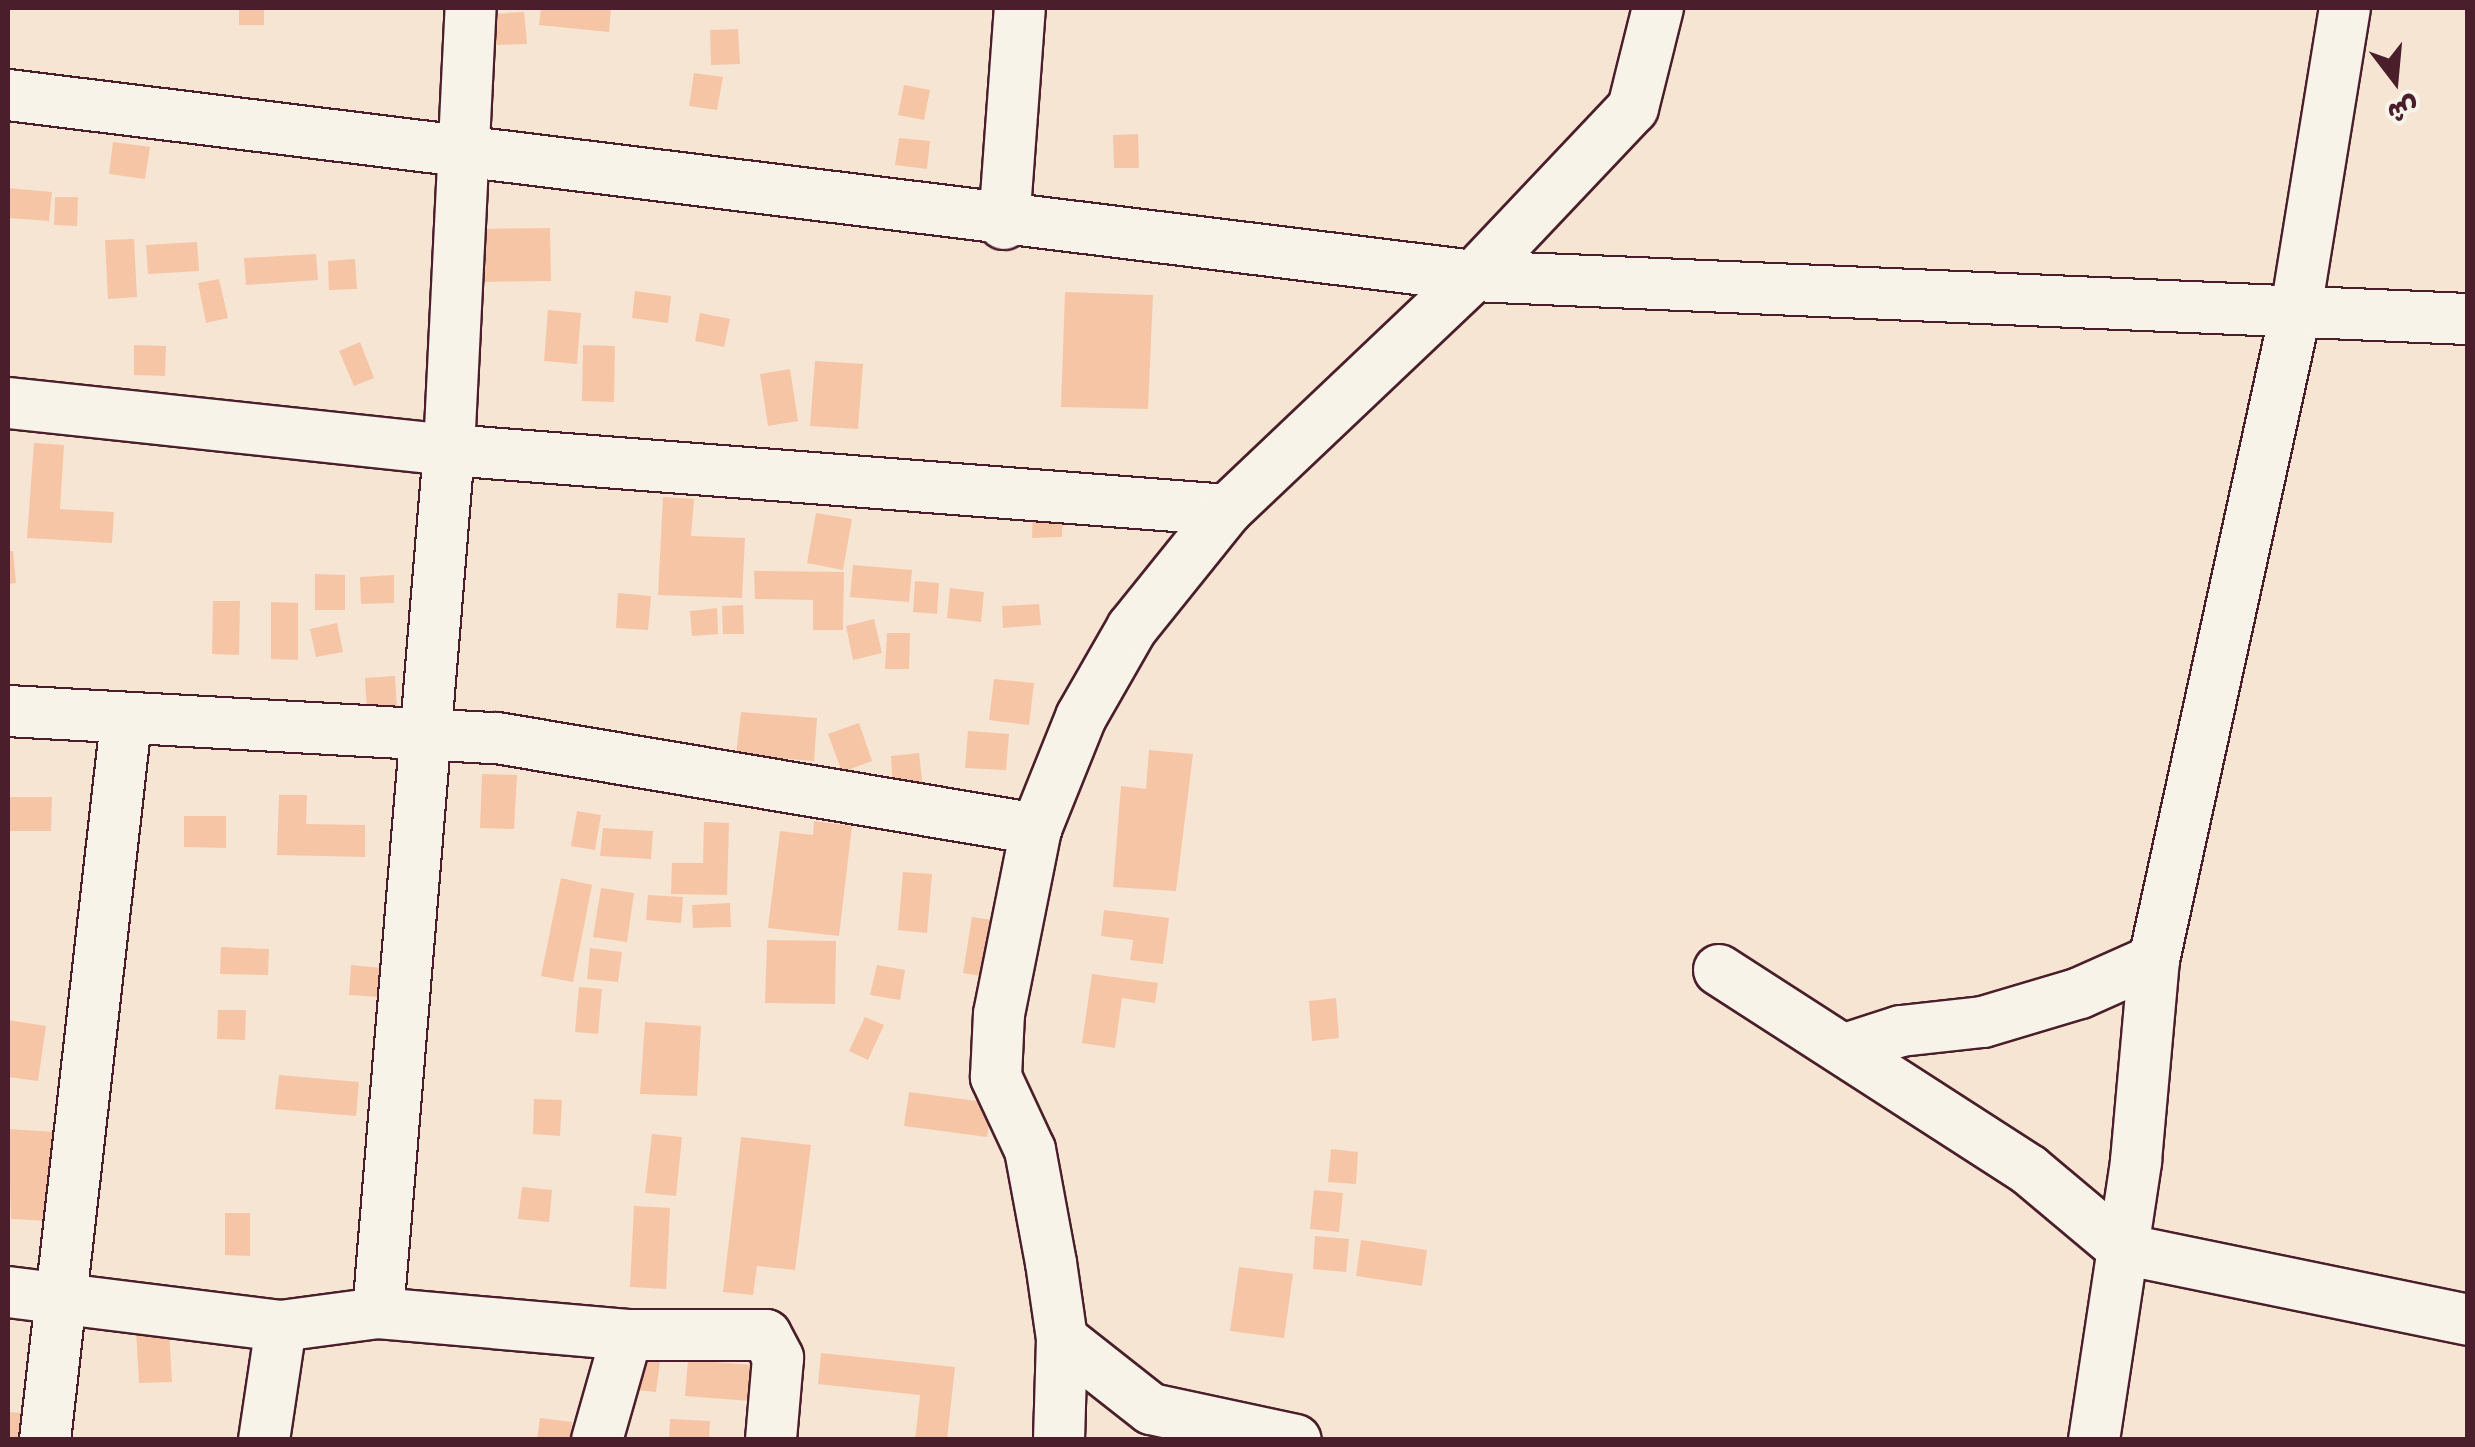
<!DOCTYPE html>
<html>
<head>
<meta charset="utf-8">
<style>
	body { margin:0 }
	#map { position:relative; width:2475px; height:1447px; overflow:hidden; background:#f7e5d4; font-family:"Architects Daughter","Playpen Sans Arabic",sans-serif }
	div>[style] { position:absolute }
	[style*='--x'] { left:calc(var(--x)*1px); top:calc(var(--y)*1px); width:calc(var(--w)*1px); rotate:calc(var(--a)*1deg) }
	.building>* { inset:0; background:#f6c5a6 }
	.roads { filter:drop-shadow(2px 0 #4a1f2b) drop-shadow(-2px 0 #4a1f2b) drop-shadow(0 2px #4a1f2b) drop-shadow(0 -2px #4a1f2b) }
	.minor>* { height:50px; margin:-25px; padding:0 25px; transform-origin:25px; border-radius:25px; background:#f7f3e8 }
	span { translate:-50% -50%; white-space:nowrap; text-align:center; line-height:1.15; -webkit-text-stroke:8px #f7f3e8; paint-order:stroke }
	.frame { position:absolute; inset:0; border:10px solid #4a1f2b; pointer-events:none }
	.north { position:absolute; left:2345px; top:30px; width:100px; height:100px; -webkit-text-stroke:8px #f7f3e8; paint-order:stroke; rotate:164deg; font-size:28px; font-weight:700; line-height:40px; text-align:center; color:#4a1f2b }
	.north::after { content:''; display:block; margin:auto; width:35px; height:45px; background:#4a1f2b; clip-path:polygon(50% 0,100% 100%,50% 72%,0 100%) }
</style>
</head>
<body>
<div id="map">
	<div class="building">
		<i style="clip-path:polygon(239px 8px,264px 8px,264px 25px,239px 25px)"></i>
		<i style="clip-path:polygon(541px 8px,611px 8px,609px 32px,539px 25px)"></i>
		<i style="clip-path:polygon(524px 12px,527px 44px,494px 45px,492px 14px)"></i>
		<i style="clip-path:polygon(738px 29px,740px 64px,711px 65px,710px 30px)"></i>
		<i style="clip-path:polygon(694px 73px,723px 77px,717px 110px,689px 106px)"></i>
		<i style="clip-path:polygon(904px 85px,930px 90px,924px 120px,898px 115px)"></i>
		<i style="clip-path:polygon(1138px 134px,1139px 168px,1114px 168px,1113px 135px)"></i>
		<i style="clip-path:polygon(899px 138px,930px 141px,927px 169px,895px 165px)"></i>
		<i style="clip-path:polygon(113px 142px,150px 147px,145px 179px,109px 174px)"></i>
		<i style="clip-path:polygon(8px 188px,52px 192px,49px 221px,8px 218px)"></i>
		<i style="clip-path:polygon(55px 197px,78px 197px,77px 226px,54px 225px)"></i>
		<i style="clip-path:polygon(550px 228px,551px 281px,479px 282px,478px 229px)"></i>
		<i style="clip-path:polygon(134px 239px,137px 297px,108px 299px,105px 240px)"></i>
		<i style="clip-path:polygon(197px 242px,199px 271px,148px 274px,146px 245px)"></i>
		<i style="clip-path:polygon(316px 254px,318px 280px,246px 285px,244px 258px)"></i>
		<i style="clip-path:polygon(355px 259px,357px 289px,329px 290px,328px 261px)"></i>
		<i style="clip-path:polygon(219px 279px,228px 318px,206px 323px,198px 283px)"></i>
		<i style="clip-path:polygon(635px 291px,671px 296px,668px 323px,632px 318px)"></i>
		<i style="clip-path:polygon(1065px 292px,1153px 295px,1148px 409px,1061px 407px)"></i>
		<i style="clip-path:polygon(548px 310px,581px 313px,577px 364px,544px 361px)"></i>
		<i style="clip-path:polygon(700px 313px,730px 319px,724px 347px,695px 341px)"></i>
		<i style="clip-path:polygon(360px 342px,374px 378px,354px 386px,339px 351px)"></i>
		<i style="clip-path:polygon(134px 345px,166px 346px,165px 376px,134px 375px)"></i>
		<i style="clip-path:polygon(583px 345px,615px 346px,614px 402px,582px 401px)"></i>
		<i style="clip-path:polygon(815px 361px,863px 364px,858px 429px,810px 426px)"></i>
		<i style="clip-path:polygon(790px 369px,798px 421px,768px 426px,760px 374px)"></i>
		<i style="clip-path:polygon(34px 443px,64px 445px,60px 509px,114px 512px,112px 543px,27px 538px)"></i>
		<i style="clip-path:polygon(663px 497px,694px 499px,691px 536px,745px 538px,742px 598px,658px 595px)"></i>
		<i style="clip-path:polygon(1033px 508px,1063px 508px,1062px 537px,1032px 538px)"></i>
		<i style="clip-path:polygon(816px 513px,852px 519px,843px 570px,807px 563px)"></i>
		<i style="clip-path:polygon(8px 551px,13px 551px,16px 583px,8px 584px)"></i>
		<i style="clip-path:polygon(853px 565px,912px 570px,909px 602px,850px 597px)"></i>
		<i style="clip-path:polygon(754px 571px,844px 572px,843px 630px,813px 630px,813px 600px,755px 599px)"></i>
		<i style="clip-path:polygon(315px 574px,345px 575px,345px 610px,315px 610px)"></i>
		<i style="clip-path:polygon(394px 575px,394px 603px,361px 604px,360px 577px)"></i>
		<i style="clip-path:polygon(915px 581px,939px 583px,937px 614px,913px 612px)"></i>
		<i style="clip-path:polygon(950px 588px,984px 592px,981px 622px,947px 618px)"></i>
		<i style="clip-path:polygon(618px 593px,651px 596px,648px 630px,616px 628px)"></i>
		<i style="clip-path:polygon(213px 601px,240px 601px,239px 655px,212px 654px)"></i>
		<i style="clip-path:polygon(271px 602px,298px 603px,298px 660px,271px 659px)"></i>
		<i style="clip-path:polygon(1039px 604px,1041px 625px,1003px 628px,1002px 606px)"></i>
		<i style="clip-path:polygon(743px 605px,744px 634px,723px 634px,722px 606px)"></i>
		<i style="clip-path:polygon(717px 608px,718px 634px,692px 636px,690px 611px)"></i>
		<i style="clip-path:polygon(874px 619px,882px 653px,853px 660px,846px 626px)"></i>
		<i style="clip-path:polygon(337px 623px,343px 652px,316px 657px,310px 629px)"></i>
		<i style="clip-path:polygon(887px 633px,910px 633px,909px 669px,885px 669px)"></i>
		<i style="clip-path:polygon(395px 676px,397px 710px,367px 712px,365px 678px)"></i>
		<i style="clip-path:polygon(994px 679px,1034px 683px,1029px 725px,989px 720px)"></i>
		<i style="clip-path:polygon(741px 712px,817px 718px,814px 761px,736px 755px)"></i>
		<i style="clip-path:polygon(859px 723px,872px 761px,842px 772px,828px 734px)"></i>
		<i style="clip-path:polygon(968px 731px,1009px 734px,1006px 770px,965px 768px)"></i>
		<i style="clip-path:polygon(1149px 750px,1193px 754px,1176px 891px,1113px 887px,1121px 786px,1146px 789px)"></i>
		<i style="clip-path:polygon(919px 753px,923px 789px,893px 792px,891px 756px)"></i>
		<i style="clip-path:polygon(482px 774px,517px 775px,514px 829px,480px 828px)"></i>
		<i style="clip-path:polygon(279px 795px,307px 795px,306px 824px,365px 825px,365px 857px,277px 855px)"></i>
		<i style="clip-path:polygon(8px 797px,52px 797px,51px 831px,8px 831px)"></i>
		<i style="clip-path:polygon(577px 811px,601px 815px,595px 850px,571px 846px)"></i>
		<i style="clip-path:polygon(184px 816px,226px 816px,226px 848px,184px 847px)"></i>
		<i style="clip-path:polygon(814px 821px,852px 826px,839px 936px,768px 928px,780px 831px,813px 835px)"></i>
		<i style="clip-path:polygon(704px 822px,729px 823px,727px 895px,671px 894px,672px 863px,703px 863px)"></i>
		<i style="clip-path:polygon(603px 828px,653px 831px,651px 859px,600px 856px)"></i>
		<i style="clip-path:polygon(903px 872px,932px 874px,927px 933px,898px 930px)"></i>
		<i style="clip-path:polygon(561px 878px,592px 885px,573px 982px,541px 976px)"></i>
		<i style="clip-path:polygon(601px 888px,634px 893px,627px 942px,593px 937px)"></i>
		<i style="clip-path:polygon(648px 895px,683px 897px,681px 923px,646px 920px)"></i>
		<i style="clip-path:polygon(730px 903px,731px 927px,693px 928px,692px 905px)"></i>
		<i style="clip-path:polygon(1104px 910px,1169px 918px,1163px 964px,1130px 960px,1133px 940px,1101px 936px)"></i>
		<i style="clip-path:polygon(972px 917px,1027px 925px,1018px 982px,963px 973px)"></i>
		<i style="clip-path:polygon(767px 940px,836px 941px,835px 1004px,765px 1003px)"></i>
		<i style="clip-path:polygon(221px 947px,269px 949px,268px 975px,220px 974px)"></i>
		<i style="clip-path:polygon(590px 948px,622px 952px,618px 982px,587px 979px)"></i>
		<i style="clip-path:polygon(351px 965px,382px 968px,380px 997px,349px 995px)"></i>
		<i style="clip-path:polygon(877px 965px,905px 970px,900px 1000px,870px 995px)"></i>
		<i style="clip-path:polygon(1092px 974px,1158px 983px,1155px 1003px,1122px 998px,1115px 1048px,1082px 1043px)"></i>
		<i style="clip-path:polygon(579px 987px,602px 989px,598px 1034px,575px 1032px)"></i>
		<i style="clip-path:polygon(1336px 998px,1339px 1038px,1312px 1041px,1309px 1001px)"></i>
		<i style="clip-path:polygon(218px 1010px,246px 1010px,245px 1040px,217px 1039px)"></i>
		<i style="clip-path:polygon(865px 1017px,884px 1025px,868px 1060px,849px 1051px)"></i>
		<i style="clip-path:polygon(8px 1020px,46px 1026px,38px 1081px,8px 1077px)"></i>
		<i style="clip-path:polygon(645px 1022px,701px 1026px,697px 1096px,640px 1094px)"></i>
		<i style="clip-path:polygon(279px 1075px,359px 1082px,356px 1116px,275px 1109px)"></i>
		<i style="clip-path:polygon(909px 1092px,992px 1103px,987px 1137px,904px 1126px)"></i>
		<i style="clip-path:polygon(534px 1099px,562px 1100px,560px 1136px,533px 1134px)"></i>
		<i style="clip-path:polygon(8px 1129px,55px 1132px,49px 1221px,11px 1219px)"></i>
		<i style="clip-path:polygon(652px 1134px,682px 1137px,676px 1196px,645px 1193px)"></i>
		<i style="clip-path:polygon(741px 1137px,811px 1145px,795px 1270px,757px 1266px,753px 1295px,723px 1292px)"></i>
		<i style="clip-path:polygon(1331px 1149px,1358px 1152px,1356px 1184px,1328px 1182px)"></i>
		<i style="clip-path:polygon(522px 1187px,552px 1190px,549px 1222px,518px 1219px)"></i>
		<i style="clip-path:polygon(1314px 1190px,1343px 1193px,1339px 1232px,1310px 1229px)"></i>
		<i style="clip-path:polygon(634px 1206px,670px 1208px,666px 1289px,630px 1287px)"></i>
		<i style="clip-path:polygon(225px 1213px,250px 1213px,250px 1256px,225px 1255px)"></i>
		<i style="clip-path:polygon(1315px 1236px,1349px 1239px,1346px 1272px,1313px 1269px)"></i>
		<i style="clip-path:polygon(1361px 1240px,1427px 1250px,1422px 1286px,1356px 1276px)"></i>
		<i style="clip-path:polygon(1239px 1267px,1293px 1274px,1284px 1338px,1230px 1331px)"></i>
		<i style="clip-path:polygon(169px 1329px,172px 1382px,139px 1383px,136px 1330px)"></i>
		<i style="clip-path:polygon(604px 1348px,661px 1354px,656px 1392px,599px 1386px)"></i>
		<i style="clip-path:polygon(821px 1353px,955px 1367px,947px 1440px,915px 1440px,920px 1395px,818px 1384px)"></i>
		<i style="clip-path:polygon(688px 1360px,767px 1366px,765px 1402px,685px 1396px)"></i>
		<i style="clip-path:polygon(8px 1412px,40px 1414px,39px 1440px,8px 1440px)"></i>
		<i style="clip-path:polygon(540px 1418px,572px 1422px,570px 1440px,537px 1440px)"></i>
		<i style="clip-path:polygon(670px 1419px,710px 1421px,709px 1440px,669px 1440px)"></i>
	</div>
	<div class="roads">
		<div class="minor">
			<i style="--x:8;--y:95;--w:1477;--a:7.04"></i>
			<i style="--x:1474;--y:276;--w:995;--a:2.48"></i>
			<i style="--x:1004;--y:224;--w:217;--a:-85.8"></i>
			<i style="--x:8;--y:403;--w:443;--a:6.1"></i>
			<i style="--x:449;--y:450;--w:780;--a:4.41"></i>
			<i style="--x:8;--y:711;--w:490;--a:3.2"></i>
			<i style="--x:497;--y:738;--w:547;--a:9.58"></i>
			<i style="--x:1719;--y:970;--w:369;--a:32.8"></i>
			<i style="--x:2029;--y:1170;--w:123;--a:40"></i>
			<i style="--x:2123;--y:1249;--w:352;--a:11.6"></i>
			<i style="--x:1848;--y:1048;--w:56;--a:-17.8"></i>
			<i style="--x:1901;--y:1031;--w:82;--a:-6.3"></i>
			<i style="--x:1983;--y:1022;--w:101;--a:-16.6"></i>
			<i style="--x:2080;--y:993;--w:81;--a:-24"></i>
			<i style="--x:8;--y:1292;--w:275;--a:7.1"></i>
			<i style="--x:281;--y:1326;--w:98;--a:-7.6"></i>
			<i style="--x:378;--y:1313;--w:250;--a:5"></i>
			<i style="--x:627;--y:1335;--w:139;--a:0"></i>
			<i style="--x:766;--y:1335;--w:26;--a:62"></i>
			<i style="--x:778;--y:1358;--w:82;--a:94.9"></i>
			<i style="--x:378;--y:1313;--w:866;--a:-85.3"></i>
			<i style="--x:449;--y:450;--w:443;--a:-87.2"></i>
			<i style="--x:1062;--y:1339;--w:113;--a:38.2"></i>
			<i style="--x:1151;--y:1409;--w:148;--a:12.1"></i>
			<i style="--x:45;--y:1440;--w:724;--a:-83.57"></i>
			<i style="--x:264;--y:1440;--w:115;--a:-81.5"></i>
			<i style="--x:597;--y:1440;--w:109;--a:-74.1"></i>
			<i style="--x:1059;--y:1440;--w:101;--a:-88.3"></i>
			<i style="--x:1062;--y:1339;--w:77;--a:-98.2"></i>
			<i style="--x:1051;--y:1263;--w:115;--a:-100.5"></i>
			<i style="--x:1030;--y:1150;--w:81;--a:-115"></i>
			<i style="--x:996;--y:1077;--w:63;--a:-87.3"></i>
			<i style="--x:999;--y:1014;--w:189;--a:-78.7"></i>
			<i style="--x:1036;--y:829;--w:121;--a:-68.1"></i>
			<i style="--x:1081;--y:717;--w:103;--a:-60.2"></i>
			<i style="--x:1132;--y:628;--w:151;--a:-51.2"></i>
			<i style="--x:1227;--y:510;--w:340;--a:-43.5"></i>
			<i style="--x:1474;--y:276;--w:231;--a:-46.6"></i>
			<i style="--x:1633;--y:108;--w:103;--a:-76"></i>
			<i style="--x:2094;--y:1440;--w:282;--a:-81.4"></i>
			<i style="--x:2136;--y:1161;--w:202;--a:-84.9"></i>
			<i style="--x:2154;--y:960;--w:665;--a:-77.68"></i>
			<i style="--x:2296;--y:310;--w:306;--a:-80.8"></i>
		</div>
	</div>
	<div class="frame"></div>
	<div class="north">ش</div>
</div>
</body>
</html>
